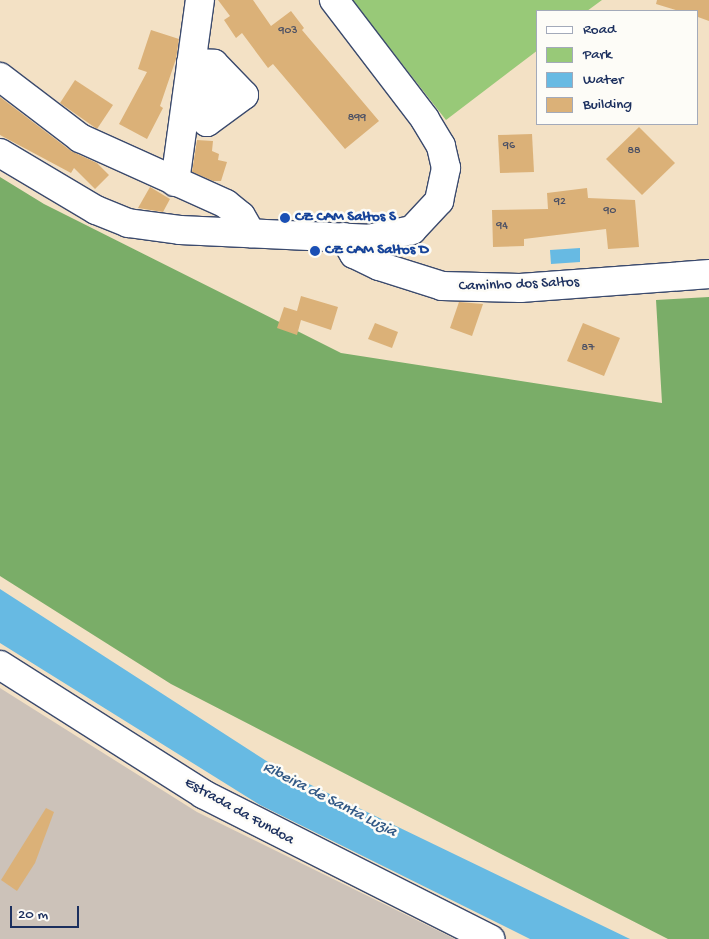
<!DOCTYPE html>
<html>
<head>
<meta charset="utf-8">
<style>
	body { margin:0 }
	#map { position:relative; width:709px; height:939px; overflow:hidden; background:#f3e1c5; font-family:"Gochi Hand",sans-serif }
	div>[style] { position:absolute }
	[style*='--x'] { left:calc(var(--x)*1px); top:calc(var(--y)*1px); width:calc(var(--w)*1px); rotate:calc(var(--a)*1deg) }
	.industrial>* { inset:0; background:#ccc2b9 }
	.green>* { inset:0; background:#98c978 }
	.forest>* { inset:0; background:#7aad68 }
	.water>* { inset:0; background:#67bae3 }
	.building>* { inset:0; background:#dbb178 }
	.roads { filter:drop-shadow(1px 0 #3b4a6d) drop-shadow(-1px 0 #3b4a6d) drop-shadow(0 1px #3b4a6d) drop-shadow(0 -1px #3b4a6d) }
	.minor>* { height:28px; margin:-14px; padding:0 14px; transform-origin:14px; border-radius:14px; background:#fff }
	.major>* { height:28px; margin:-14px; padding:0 14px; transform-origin:14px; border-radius:14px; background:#fff }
	.dots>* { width:14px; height:14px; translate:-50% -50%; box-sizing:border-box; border:2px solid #fdfcf7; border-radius:50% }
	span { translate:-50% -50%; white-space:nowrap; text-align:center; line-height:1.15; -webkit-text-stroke:5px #fdfcf7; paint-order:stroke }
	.number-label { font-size:12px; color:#4b5064 }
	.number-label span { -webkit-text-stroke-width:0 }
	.transit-label { font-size:15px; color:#164399; font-weight:700 }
	.left { translate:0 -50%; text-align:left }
	.street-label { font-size:15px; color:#1b2f5e }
	.water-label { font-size:16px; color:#325986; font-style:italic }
	.legend { position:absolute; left:536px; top:10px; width:162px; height:115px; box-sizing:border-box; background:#fdfcf7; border:1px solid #a3aaba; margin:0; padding:6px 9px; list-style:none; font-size:15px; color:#1b2f5e }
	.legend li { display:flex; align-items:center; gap:10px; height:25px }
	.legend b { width:25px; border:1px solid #a3aaba }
	.scale { position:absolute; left:10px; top:906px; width:69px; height:22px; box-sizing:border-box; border:2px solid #1b2f5e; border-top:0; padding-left:6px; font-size:15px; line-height:18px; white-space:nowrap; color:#1b2f5e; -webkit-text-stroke:4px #fdfcf7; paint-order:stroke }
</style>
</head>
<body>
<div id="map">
	<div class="industrial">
		<i style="clip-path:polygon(0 688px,197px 812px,455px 939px,0 939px)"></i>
	</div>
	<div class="green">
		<i style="clip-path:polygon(352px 0,602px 0,587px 11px,538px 11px,538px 50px,446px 120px)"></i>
	</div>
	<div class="forest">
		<i style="clip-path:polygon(0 177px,44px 204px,341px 353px,662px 403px,656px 300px,709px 297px,709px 939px,668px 939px,503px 855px,171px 684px,0 576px)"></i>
	</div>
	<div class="water">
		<i style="clip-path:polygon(580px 248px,580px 262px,551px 264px,550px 250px)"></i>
		<i style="clip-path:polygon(0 589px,282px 771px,630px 939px,530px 939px,260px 805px,0 643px)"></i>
	</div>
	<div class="building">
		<i style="clip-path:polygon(218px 0,253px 0,271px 26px,291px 11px,304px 28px,302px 30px,379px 121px,345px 149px,273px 64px,268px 68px,242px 33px,236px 38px,224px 20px,230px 16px)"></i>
		<i style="clip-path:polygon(657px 0,709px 0,709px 21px,698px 17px,698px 11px,679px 11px,656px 4px)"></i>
		<i style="clip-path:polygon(151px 30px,179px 39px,176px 59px,160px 106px,163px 108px,147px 139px,119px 124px,147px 72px,138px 69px)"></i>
		<i style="clip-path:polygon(75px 80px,113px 105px,97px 129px,60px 103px)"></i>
		<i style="clip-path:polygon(0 97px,71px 151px,97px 163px,109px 175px,95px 189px,74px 168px,71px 173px,0 135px)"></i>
		<i style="clip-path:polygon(639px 127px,675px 163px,642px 195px,606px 159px)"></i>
		<i style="clip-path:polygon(532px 134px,534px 172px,500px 173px,498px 135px)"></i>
		<i style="clip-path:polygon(197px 140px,213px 141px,212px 151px,219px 154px,218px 160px,227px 162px,221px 181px,213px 181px,192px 172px)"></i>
		<i style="clip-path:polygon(150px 187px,170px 199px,163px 212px,138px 208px)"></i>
		<i style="clip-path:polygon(587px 188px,588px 198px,635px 200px,639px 247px,608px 249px,606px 229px,524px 239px,524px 246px,493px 247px,492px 210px,548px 209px,547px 193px)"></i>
		<i style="clip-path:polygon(301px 296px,338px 307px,331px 330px,301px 320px,297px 335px,277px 328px,284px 307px,297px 311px)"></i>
		<i style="clip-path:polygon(459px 302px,483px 304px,472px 336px,450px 328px)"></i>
		<i style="clip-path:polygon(375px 323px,398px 332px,392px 348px,368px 339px)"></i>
		<i style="clip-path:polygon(583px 323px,620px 338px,604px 376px,567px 361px)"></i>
		<i style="clip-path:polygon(46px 808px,54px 812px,35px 863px,17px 891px,1px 880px)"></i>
	</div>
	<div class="roads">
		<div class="minor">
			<i style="--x:191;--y:63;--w:23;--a:2"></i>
			<i style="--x:214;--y:64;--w:43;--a:45.9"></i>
			<i style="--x:244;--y:95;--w:46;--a:143.9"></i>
			<i style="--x:207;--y:122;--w:58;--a:-83.1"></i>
			<i style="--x:0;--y:77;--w:101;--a:37.3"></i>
			<i style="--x:80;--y:138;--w:160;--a:24.3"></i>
			<i style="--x:226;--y:204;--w:19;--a:39"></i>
			<i style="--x:241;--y:216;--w:20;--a:60"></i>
			<i style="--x:175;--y:182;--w:184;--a:-82.2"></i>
			<i style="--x:344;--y:237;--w:20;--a:60"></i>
			<i style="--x:354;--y:254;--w:28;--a:26"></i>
			<i style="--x:379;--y:266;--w:66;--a:17.6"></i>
			<i style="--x:442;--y:286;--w:78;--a:1.5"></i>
			<i style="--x:520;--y:288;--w:190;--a:-4.2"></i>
		</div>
		<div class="major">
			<i style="--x:0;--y:153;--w:112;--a:30.7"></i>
			<i style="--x:96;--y:210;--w:35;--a:22"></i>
			<i style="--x:128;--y:223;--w:52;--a:7.7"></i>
			<i style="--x:180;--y:230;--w:188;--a:2.7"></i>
			<i style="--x:368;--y:239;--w:45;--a:-11.6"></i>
			<i style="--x:412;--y:230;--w:40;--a:-47"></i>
			<i style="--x:439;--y:201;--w:34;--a:-78"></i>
			<i style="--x:446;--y:168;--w:23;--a:-103"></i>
			<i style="--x:441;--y:146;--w:31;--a:-121"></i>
			<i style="--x:425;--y:119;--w:150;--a:-127.4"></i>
			<i style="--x:0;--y:665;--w:241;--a:32.4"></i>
			<i style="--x:203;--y:794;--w:322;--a:26.8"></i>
		</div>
	</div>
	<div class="dots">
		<i style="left:285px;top:218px;background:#1a4fb4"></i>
		<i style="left:315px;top:251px;background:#1a4fb4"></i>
	</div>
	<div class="number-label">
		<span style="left:288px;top:32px">903</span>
		<span style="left:357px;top:119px">899</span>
		<span style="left:509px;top:147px">96</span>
		<span style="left:634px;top:152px">88</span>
		<span style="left:560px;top:203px">92</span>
		<span style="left:610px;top:212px">90</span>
		<span style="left:502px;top:227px">94</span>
		<span style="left:588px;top:349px">87</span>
	</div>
	<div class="transit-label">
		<span class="left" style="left:295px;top:218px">CZ CAM Saltos S</span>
		<span class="left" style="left:325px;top:251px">CZ CAM Saltos D</span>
	</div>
	<div class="street-label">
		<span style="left:519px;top:285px;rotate:-2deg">Caminho dos Saltos</span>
		<span style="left:239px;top:812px;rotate:29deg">Estrada da Fundoa</span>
	</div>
	<div class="water-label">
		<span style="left:329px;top:801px;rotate:27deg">Ribeira de Santa Luzia</span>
	</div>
	<ul class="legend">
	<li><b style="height:6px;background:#fff"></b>Road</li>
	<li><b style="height:14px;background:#98c978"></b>Park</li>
	<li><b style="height:14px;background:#67bae3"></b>Water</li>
	<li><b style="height:14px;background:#dbb178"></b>Building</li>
	</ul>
	<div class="scale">20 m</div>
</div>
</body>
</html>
